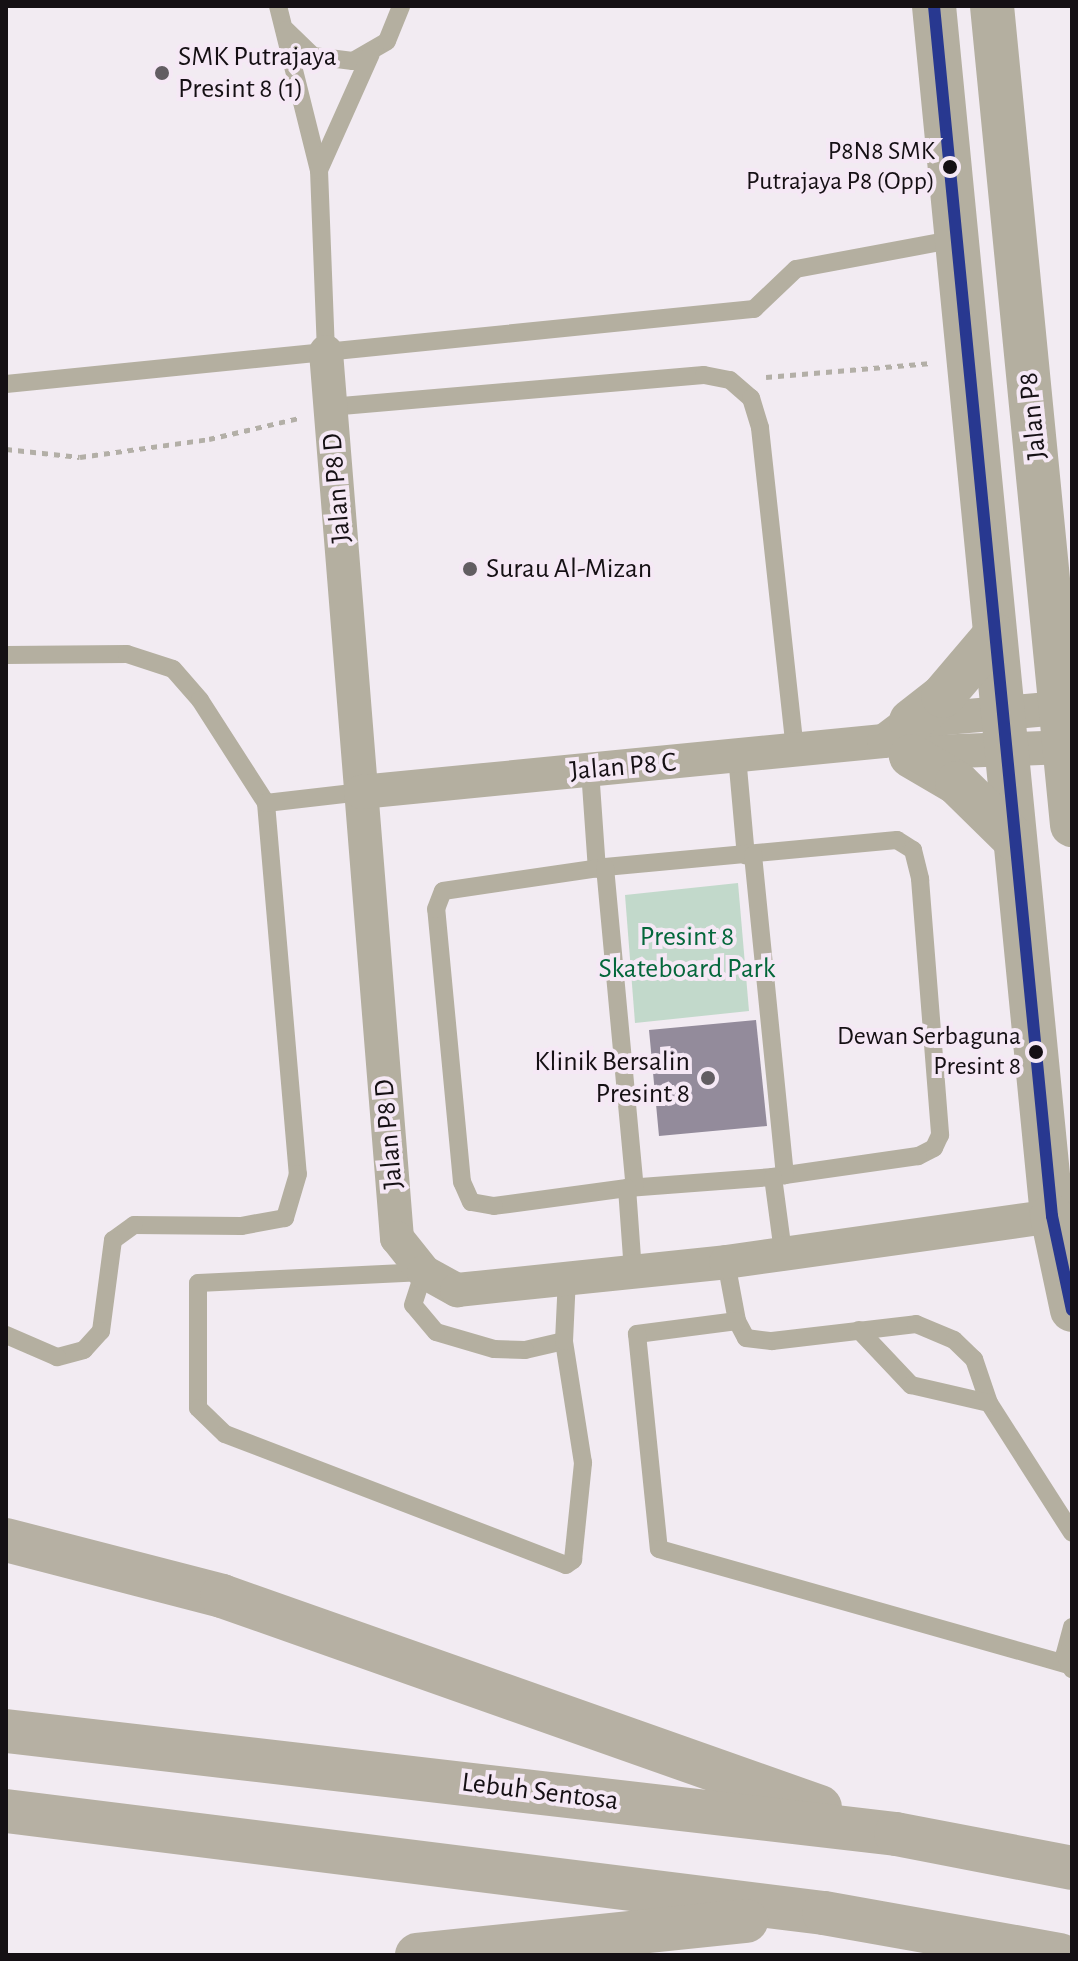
<!DOCTYPE html>
<html>
<head>
<meta charset="utf-8">
<style>
	body { margin:0 }
	#map { position:relative; width:1078px; height:1961px; overflow:hidden; background:#f2ebf2; font-family:"Alegreya Sans",sans-serif }
	div>[style] { position:absolute }
	[style*='--x'] { left:calc(var(--x)*1px); top:calc(var(--y)*1px); width:calc(var(--w)*1px); rotate:calc(var(--a)*1deg) }
	.green>* { inset:0; background:#c2d9cb }
	.building>* { inset:0; background:#938b9b }
	.path>* { height:5px; margin-top:-2.5px; transform-origin:0; background:repeating-linear-gradient(90deg,#b3afa7 0 6px,transparent 0 12px) }
	.service>* { height:18px; margin:-9px; padding:0 9px; transform-origin:9px; border-radius:9px; background:#b4afa0 }
	.minor>* { height:34px; margin:-17px; padding:0 17px; transform-origin:17px; border-radius:17px; background:#b4afa0 }
	.tertiary>* { height:44px; margin:-22px; padding:0 22px; transform-origin:22px; border-radius:22px; background:#b4afa0 }
	.primary>* { height:44px; margin:-22px; padding:0 22px; transform-origin:22px; border-radius:22px; background:#b6b0a3 }
	.bus-1>* { height:12px; margin:-6px; padding:0 6px; transform-origin:6px; border-radius:6px; background:#283890 }
	.dots>* { width:22px; height:22px; translate:-50% -50%; box-sizing:border-box; border:4px solid #f5e8f5; border-radius:50% }
	span { translate:-50% -50%; white-space:nowrap; text-align:center; line-height:1.15; -webkit-text-stroke:8px #f5e8f5; paint-order:stroke }
	.bus-label { font-size:26px; color:#151014 }
	.right { translate:-100% -50%; text-align:right }
	.poi-label { font-size:28px; color:#151014 }
	.left { translate:0 -50%; text-align:left }
	.street-label { font-size:28px; color:#151014 }
	.park-label { font-size:28px; color:#04673b }
	.frame { position:absolute; inset:0; border:8px solid #151014; pointer-events:none }
</style>
</head>
<body>
<div id="map">
	<div class="green">
		<i style="clip-path:polygon(738px 883px,749px 1011px,635px 1023px,625px 895px)"></i>
	</div>
	<div class="building">
		<i style="clip-path:polygon(756px 1020px,767px 1126px,659px 1136px,649px 1030px)"></i>
	</div>
	<div class="path">
		<i style="--x:766;--y:377;--w:166;--a:-4.8"></i>
		<i style="--x:6;--y:449;--w:74;--a:6.2"></i>
		<i style="--x:80;--y:457;--w:130;--a:-7.9"></i>
		<i style="--x:209;--y:439;--w:92;--a:-13.1"></i>
	</div>
	<div class="service">
		<i style="--x:278;--y:6;--w:169;--a:76"></i>
		<i style="--x:319;--y:170;--w:182;--a:87.8"></i>
		<i style="--x:286;--y:30;--w:37;--a:44"></i>
		<i style="--x:313;--y:56;--w:40;--a:7.1"></i>
		<i style="--x:353;--y:61;--w:39;--a:-30"></i>
		<i style="--x:387;--y:41;--w:38;--a:-68"></i>
		<i style="--x:319;--y:170;--w:127;--a:-65.9"></i>
		<i style="--x:6;--y:384;--w:752;--a:-5.73"></i>
		<i style="--x:754;--y:309;--w:58;--a:-43.6"></i>
		<i style="--x:796;--y:269;--w:163;--a:-10.6"></i>
		<i style="--x:330;--y:407;--w:375;--a:-4.9"></i>
		<i style="--x:704;--y:375;--w:26;--a:11"></i>
		<i style="--x:730;--y:380;--w:28;--a:41"></i>
		<i style="--x:751;--y:398;--w:31;--a:73"></i>
		<i style="--x:760;--y:428;--w:325;--a:83.8"></i>
		<i style="--x:6;--y:655;--w:121;--a:-0.5"></i>
		<i style="--x:127;--y:654;--w:48;--a:18.1"></i>
		<i style="--x:173;--y:669;--w:41;--a:48.9"></i>
		<i style="--x:200;--y:700;--w:122;--a:57.3"></i>
		<i style="--x:266;--y:803;--w:372;--a:85.1"></i>
		<i style="--x:298;--y:1174;--w:46;--a:106.5"></i>
		<i style="--x:285;--y:1218;--w:45;--a:169.7"></i>
		<i style="--x:241;--y:1226;--w:107;--a:-179.5"></i>
		<i style="--x:134;--y:1225;--w:26;--a:144"></i>
		<i style="--x:113;--y:1240;--w:92;--a:97.5"></i>
		<i style="--x:101;--y:1331;--w:25;--a:132"></i>
		<i style="--x:84;--y:1350;--w:28;--a:165"></i>
		<i style="--x:57;--y:1357;--w:56;--a:-156.7"></i>
		<i style="--x:737;--y:756;--w:100;--a:84.9"></i>
		<i style="--x:590;--y:770;--w:99;--a:86"></i>
		<i style="--x:266;--y:803;--w:96;--a:-6.6"></i>
		<i style="--x:897;--y:840;--w:19;--a:32"></i>
		<i style="--x:913;--y:850;--w:30;--a:76"></i>
		<i style="--x:920;--y:879;--w:257;--a:85.5"></i>
		<i style="--x:940;--y:1135;--w:14;--a:115"></i>
		<i style="--x:934;--y:1148;--w:18;--a:153"></i>
		<i style="--x:918;--y:1156;--w:147;--a:171.8"></i>
		<i style="--x:773;--y:1177;--w:146;--a:175.7"></i>
		<i style="--x:627;--y:1188;--w:134;--a:172.3"></i>
		<i style="--x:494;--y:1206;--w:23;--a:-170"></i>
		<i style="--x:471;--y:1202;--w:22;--a:-114"></i>
		<i style="--x:462;--y:1182;--w:274;--a:-95.4"></i>
		<i style="--x:436;--y:909;--w:19;--a:-69"></i>
		<i style="--x:443;--y:891;--w:164;--a:-8.4"></i>
		<i style="--x:605;--y:867;--w:293;--a:-5.3"></i>
		<i style="--x:753;--y:855;--w:322;--a:84.3"></i>
		<i style="--x:605;--y:867;--w:322;--a:84.7"></i>
		<i style="--x:773;--y:1177;--w:76;--a:82.4"></i>
		<i style="--x:627;--y:1188;--w:84;--a:85.9"></i>
		<i style="--x:726;--y:1262;--w:60;--a:79.4"></i>
		<i style="--x:737;--y:1321;--w:19;--a:62"></i>
		<i style="--x:746;--y:1338;--w:26;--a:7"></i>
		<i style="--x:772;--y:1341;--w:145;--a:-6.7"></i>
		<i style="--x:916;--y:1324;--w:41;--a:22.8"></i>
		<i style="--x:954;--y:1340;--w:28;--a:44"></i>
		<i style="--x:974;--y:1359;--w:46;--a:71.2"></i>
		<i style="--x:989;--y:1403;--w:154;--a:57.4"></i>
		<i style="--x:737;--y:1321;--w:101;--a:172.6"></i>
		<i style="--x:637;--y:1334;--w:216;--a:84.2"></i>
		<i style="--x:659;--y:1549;--w:426;--a:15.8"></i>
		<i style="--x:859;--y:1330;--w:76;--a:46.6"></i>
		<i style="--x:911;--y:1385;--w:80;--a:13"></i>
		<i style="--x:564;--y:1341;--w:40;--a:167"></i>
		<i style="--x:525;--y:1350;--w:31;--a:-178"></i>
		<i style="--x:494;--y:1349;--w:60;--a:-163.7"></i>
		<i style="--x:436;--y:1332;--w:35;--a:-130"></i>
		<i style="--x:413;--y:1305;--w:35;--a:-72"></i>
		<i style="--x:424;--y:1272;--w:226;--a:177.2"></i>
		<i style="--x:198;--y:1283;--w:125;--a:90"></i>
		<i style="--x:198;--y:1408;--w:37;--a:44"></i>
		<i style="--x:225;--y:1434;--w:365;--a:21"></i>
		<i style="--x:566;--y:1565;--w:9;--a:-36"></i>
		<i style="--x:573;--y:1560;--w:98;--a:-84.1"></i>
		<i style="--x:583;--y:1463;--w:123;--a:-98.9"></i>
		<i style="--x:564;--y:1341;--w:63;--a:-87.3"></i>
		<i style="--x:1072;--y:1627;--w:28;--a:105"></i>
		<i style="--x:1065;--y:1654;--w:17;--a:65"></i>
	</div>
	<div class="minor">
		<i style="--x:326;--y:352;--w:889;--a:85.42"></i>
		<i style="--x:397;--y:1238;--w:43;--a:51.5"></i>
		<i style="--x:424;--y:1272;--w:38;--a:29"></i>
		<i style="--x:457;--y:1290;--w:270;--a:-5.9"></i>
		<i style="--x:726;--y:1262;--w:329;--a:-8"></i>
		<i style="--x:905;--y:753;--w:167;--a:-2.1"></i>
		<i style="--x:361;--y:792;--w:525;--a:-5.57"></i>
		<i style="--x:884;--y:741;--w:34;--a:-37"></i>
		<i style="--x:911;--y:721;--w:162;--a:-5"></i>
	</div>
	<div class="tertiary">
		<i style="--x:934;--y:6;--w:1216;--a:84.43"></i>
		<i style="--x:1052;--y:1216;--w:96;--a:78"></i>
		<i style="--x:992;--y:6;--w:823;--a:84.42"></i>
		<i style="--x:911;--y:721;--w:41;--a:-38"></i>
		<i style="--x:943;--y:696;--w:80;--a:-49.6"></i>
		<i style="--x:911;--y:756;--w:53;--a:30.4"></i>
		<i style="--x:957;--y:783;--w:80;--a:44.5"></i>
	</div>
	<div class="primary">
		<i style="--x:6;--y:1540;--w:223;--a:14.5"></i>
		<i style="--x:222;--y:1596;--w:634;--a:19.44"></i>
		<i style="--x:6;--y:1731;--w:896;--a:6.6"></i>
		<i style="--x:896;--y:1834;--w:179;--a:10.9"></i>
		<i style="--x:6;--y:1811;--w:824;--a:7.11"></i>
		<i style="--x:824;--y:1913;--w:240;--a:10.1"></i>
		<i style="--x:417;--y:1955;--w:331;--a:-5.9"></i>
	</div>
	<div class="bus-1">
		<i style="--x:934;--y:6;--w:1216;--a:84.43"></i>
		<i style="--x:1052;--y:1216;--w:96;--a:78"></i>
	</div>
	<div class="dots">
		<i style="left:162px;top:73px;background:#625d62"></i>
		<i style="left:950px;top:167px;background:#151014"></i>
		<i style="left:470px;top:569px;background:#625d62"></i>
		<i style="left:1036px;top:1052px;background:#151014"></i>
		<i style="left:708px;top:1078px;background:#625d62"></i>
	</div>
	<div class="bus-label">
		<span class="right" style="left:935px;top:167px">P8N8 SMK<br>Putrajaya P8 (Opp)</span>
		<span class="right" style="left:1021px;top:1052px">Dewan Serbaguna<br>Presint 8</span>
	</div>
	<div class="poi-label">
		<span class="left" style="left:178px;top:73px">SMK Putrajaya<br>Presint 8 (1)</span>
		<span class="left" style="left:486px;top:569px">Surau Al-Mizan</span>
		<span class="right" style="left:690px;top:1078px">Klinik Bersalin<br>Presint 8</span>
	</div>
	<div class="street-label">
		<span style="left:1033px;top:416px;rotate:-96deg">Jalan P8</span>
		<span style="left:337px;top:488px;rotate:-95deg">Jalan P8 D</span>
		<span style="left:623px;top:767px;rotate:-5deg">Jalan P8 C</span>
		<span style="left:389px;top:1134px;rotate:-95deg">Jalan P8 D</span>
		<span style="left:540px;top:1792px;rotate:7deg">Lebuh Sentosa</span>
	</div>
	<div class="park-label">
		<span style="left:687px;top:953px">Presint 8<br>Skateboard Park</span>
	</div>
	<div class="frame"></div>
</div>
</body>
</html>
